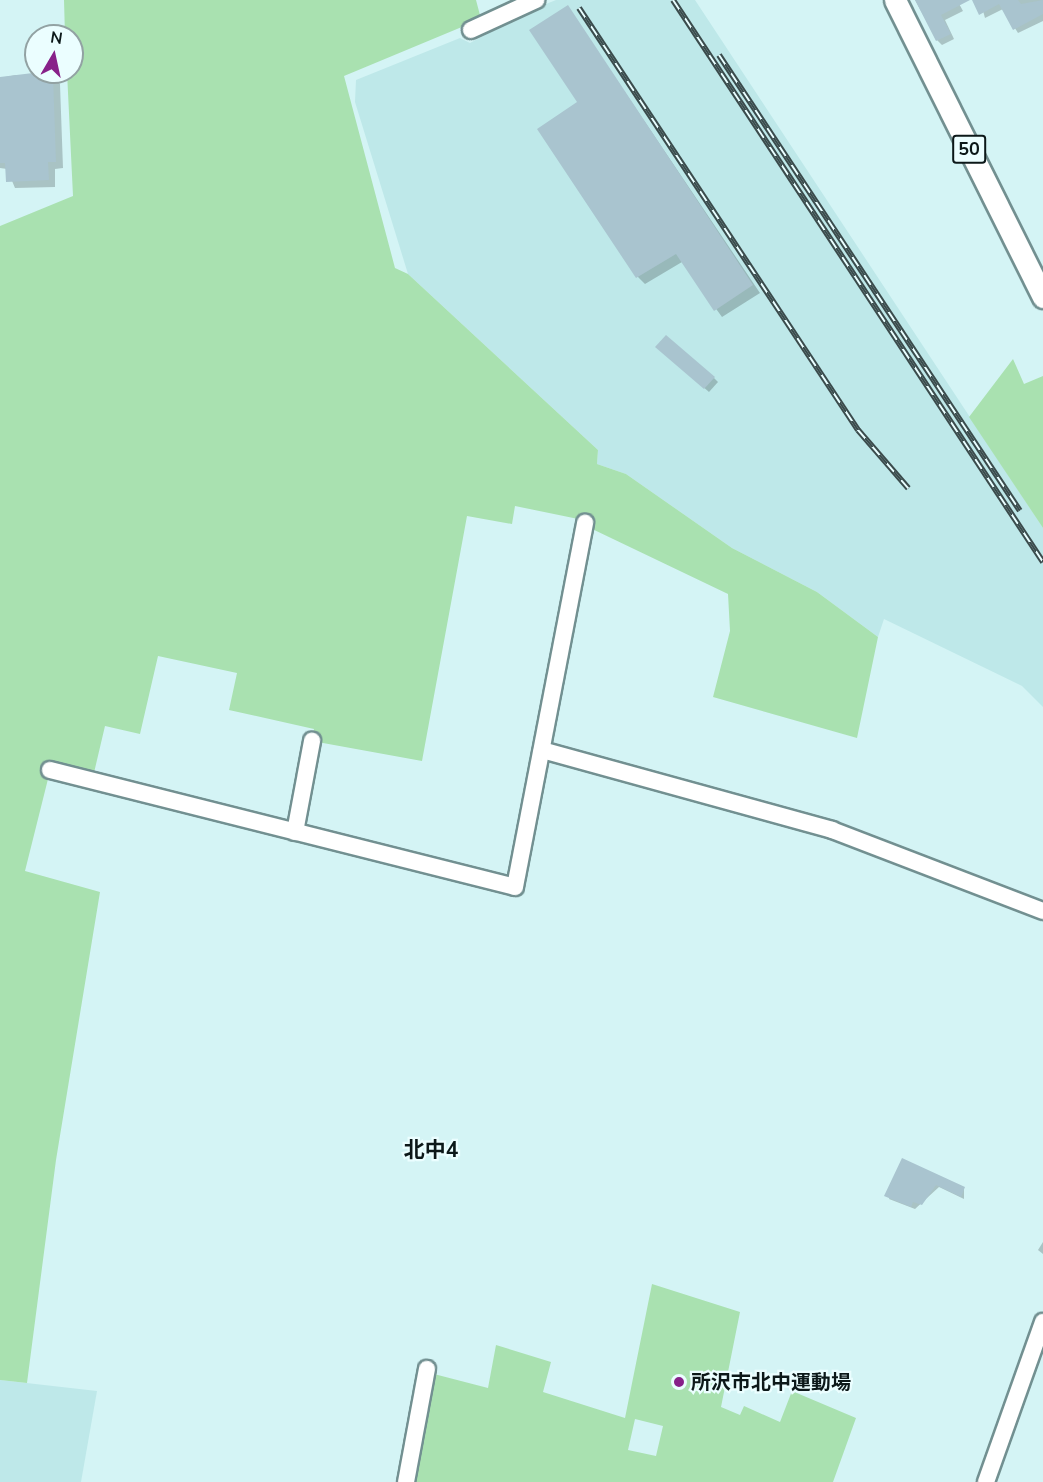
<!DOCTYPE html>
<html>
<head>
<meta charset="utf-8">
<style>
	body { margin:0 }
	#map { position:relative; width:1043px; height:1482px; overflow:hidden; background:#d4f4f5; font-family:"Nunito Sans","Noto Sans JP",sans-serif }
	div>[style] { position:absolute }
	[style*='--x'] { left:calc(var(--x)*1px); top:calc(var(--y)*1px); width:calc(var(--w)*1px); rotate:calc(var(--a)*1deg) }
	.built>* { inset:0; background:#bee8e9 }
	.green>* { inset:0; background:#a9e1b0 }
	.shadow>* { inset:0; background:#0003 }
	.building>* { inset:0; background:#a9c4cf }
	.roads { filter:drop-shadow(2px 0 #729091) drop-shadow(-2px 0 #729091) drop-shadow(0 2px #729091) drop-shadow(0 -2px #729091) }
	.minor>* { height:16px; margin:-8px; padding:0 8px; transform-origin:8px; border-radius:8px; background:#fff }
	.major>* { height:21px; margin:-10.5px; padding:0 10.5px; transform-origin:10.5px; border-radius:10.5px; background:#fff }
	.rail>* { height:6px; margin-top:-3px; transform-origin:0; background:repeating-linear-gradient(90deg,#ebfeff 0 11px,#3b4b4c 0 22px); box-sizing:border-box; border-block:2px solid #3b4b4c }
	.dots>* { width:16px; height:16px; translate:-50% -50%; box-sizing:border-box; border:3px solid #ebfeff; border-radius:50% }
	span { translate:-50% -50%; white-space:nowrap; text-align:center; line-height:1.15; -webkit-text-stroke:4.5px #ebfeff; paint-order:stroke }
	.shield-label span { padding:2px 4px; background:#ebfeff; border:2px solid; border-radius:4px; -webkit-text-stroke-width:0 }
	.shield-label { font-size:18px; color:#0c1819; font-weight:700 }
	.poi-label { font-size:20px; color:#0c1819; font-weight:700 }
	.left { translate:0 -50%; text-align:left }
	.neighbourhood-label { font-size:21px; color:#0c1819; font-weight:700 }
	.north { position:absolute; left:24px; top:24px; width:60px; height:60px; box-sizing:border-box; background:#ebfeff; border:2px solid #92a2a3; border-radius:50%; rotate:9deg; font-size:16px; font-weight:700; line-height:24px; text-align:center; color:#0c1819 }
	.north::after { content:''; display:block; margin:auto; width:21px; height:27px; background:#872189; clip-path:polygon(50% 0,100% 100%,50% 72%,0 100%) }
</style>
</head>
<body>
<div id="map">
	<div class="built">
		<i style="clip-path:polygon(556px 0,695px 0,1043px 528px,1043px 707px,1022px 686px,884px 619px,878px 637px,817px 592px,732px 548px,626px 474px,597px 464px,598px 450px,408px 274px,355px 102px,356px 80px,460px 38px,470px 43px,487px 34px,491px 26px)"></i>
		<i style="clip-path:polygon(0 1380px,97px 1391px,81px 1482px,0 1482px)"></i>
	</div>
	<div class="green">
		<i style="clip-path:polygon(64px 0,476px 0,481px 19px,344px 76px,395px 268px,408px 274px,598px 450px,597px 464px,626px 474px,732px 548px,817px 592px,878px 637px,857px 738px,713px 697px,730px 631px,728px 594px,588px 527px,588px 521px,515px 506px,512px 524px,467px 516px,422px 761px,312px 741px,314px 729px,229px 710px,237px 673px,158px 656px,140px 734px,105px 726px,93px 777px,51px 767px,25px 871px,100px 892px,56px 1160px,27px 1383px,0 1380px,0 226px,73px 196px,67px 72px,72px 72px,72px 36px,65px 36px)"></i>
		<i style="clip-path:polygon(1013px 359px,1024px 384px,1043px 376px,1043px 528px,969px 417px)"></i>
		<i style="clip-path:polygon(evenodd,652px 1284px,740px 1312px,721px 1407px,740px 1415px,744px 1406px,780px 1422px,792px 1391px,856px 1418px,833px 1482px,411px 1482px,434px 1374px,488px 1388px,496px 1345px,551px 1362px,543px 1392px,625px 1418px,652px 1284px,635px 1419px,663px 1426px,656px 1456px,628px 1450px,635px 1419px)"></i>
	</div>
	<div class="shadow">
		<i style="clip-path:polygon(915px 0,957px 0,963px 11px,945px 20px,954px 39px,942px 45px,937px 40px)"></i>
		<i style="clip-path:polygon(980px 0,1043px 0,1043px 21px,1018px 33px,1003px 9px,985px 18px)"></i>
		<i style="clip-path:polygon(567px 6px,760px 293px,722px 317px,682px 262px,645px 284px,638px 277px)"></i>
		<i style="clip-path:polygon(16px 75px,53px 77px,60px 84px,63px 168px,55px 169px,55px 187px,15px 188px,7px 169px,0 168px,0 78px)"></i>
		<i style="clip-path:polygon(662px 351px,714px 378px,718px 382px,709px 392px)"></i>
		<i style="clip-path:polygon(903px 1160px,964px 1188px,964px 1199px,939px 1187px,915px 1209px,889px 1199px)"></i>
		<i style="clip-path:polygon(1043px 1242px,1043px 1254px,1038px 1250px)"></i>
	</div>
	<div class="building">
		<i style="clip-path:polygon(915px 0,970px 0,941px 15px,951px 34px,936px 41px)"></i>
		<i style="clip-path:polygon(972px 0,1018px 0,1021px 4px,1043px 0,1043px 14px,1013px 30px,999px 4px,979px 15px)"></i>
		<i style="clip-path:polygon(568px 5px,753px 285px,714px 311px,676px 254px,636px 278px,537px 129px,577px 102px,529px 30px)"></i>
		<i style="clip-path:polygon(33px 73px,53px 76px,56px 162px,48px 162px,49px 180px,6px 182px,5px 163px,0 163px,0 77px)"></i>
		<i style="clip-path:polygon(666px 335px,715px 377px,704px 389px,655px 347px)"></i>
		<i style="clip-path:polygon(902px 1158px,965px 1187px,961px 1197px,936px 1185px,922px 1205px,913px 1202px,911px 1207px,884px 1196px)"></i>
	</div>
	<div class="roads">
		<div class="minor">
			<i style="--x:471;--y:30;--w:72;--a:-24.8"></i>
			<i style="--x:542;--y:750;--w:301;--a:15.4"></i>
			<i style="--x:832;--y:830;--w:226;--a:21"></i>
			<i style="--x:50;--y:770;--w:479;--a:14.1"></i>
			<i style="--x:515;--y:887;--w:371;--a:-79.1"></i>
			<i style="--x:295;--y:832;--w:93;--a:-79.4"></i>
			<i style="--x:406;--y:1482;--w:115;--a:-79.5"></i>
			<i style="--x:986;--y:1482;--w:170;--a:-70.4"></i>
		</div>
		<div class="major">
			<i style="--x:895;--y:0;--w:332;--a:63.5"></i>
		</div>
	</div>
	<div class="rail">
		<i style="--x:673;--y:0;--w:673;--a:56.64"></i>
		<i style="--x:579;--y:8;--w:506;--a:56.53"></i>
		<i style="--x:858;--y:430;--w:77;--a:49.2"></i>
		<i style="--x:719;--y:55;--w:546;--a:56.57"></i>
	</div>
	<div class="dots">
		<i style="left:679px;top:1382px;background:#872189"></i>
	</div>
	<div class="shield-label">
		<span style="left:969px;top:149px">50</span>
	</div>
	<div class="poi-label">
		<span class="left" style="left:691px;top:1382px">所沢市北中運動場</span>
	</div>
	<div class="neighbourhood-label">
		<span style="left:431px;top:1150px">北中4</span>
	</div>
	<div class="north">N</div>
</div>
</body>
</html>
